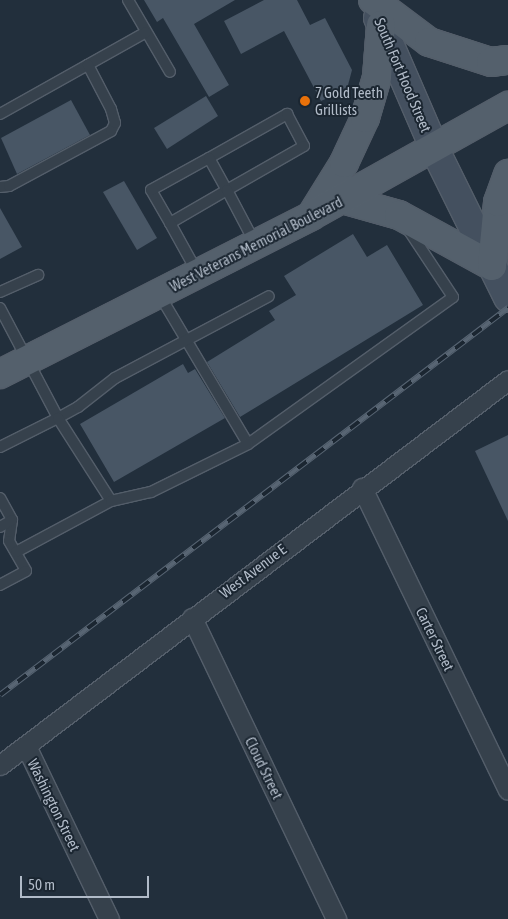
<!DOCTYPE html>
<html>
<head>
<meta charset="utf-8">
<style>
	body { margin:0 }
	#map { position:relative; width:508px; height:919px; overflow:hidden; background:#222f3c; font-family:"Asap Condensed",sans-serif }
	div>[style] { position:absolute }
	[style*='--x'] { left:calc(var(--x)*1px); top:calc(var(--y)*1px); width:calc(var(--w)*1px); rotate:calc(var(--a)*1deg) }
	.building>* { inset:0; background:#485665 }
	.roads { filter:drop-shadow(1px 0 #545e6a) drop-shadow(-1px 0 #545e6a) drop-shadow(0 1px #545e6a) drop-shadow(0 -1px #545e6a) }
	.service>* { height:10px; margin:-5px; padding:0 5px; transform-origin:5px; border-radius:5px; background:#36414c }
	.minor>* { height:19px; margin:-9.5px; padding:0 9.5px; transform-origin:9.5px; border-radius:9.5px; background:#36414c }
	.secondary>* { height:28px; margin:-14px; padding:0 14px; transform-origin:14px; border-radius:14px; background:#44505f }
	.primary>* { height:28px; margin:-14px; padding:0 14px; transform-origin:14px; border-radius:14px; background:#54606c }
	.rail>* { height:5.5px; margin-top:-2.75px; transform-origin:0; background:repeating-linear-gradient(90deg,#1b2631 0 11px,#586573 0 22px); box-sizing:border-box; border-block:1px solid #586573 }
	.dots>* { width:14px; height:14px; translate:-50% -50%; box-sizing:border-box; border:2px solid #1b2631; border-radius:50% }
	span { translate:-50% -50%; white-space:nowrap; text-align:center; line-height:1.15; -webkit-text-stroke:4px #1b2631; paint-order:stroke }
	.street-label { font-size:15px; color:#b1bbc8 }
	.poi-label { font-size:15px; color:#b1bbc8 }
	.left { translate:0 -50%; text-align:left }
	.scale { position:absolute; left:20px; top:876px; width:129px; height:22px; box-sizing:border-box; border:2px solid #b1bbc8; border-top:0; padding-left:6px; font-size:15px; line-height:18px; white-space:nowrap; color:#b1bbc8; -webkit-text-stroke:4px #1b2631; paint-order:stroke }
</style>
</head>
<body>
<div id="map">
	<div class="building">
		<i style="clip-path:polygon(144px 0,235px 0,194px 24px,229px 85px,209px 97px,163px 18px,157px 22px)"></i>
		<i style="clip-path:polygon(264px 0,297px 0,310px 25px,325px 18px,352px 70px,347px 89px,321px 101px,284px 31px,241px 54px,224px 21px)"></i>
		<i style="clip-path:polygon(206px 96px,218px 116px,167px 149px,154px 128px)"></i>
		<i style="clip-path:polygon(71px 100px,90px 135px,17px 174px,1px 138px)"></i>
		<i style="clip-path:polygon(124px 181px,157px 238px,137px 250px,103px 192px)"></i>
		<i style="clip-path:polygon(0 208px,22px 247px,0 259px)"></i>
		<i style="clip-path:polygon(353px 234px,367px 257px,387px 245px,423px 305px,240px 417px,207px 362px,275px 320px,269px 311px,296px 295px,284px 276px)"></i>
		<i style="clip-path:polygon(183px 364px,188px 373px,195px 369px,225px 418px,114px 482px,80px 424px)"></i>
		<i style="clip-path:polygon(508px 435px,508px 521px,475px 451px)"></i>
	</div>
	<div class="roads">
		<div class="service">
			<i style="--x:128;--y:0;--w:83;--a:59.7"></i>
			<i style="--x:0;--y:114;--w:167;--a:-29.3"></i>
			<i style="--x:209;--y:158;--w:90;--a:-29.4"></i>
			<i style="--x:287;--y:114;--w:36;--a:62"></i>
			<i style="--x:304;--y:146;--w:89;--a:150.3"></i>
			<i style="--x:227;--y:190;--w:66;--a:149.9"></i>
			<i style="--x:170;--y:223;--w:38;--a:-120"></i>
			<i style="--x:151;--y:190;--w:66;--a:-28.9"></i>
			<i style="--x:209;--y:158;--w:37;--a:61"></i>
			<i style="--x:227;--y:190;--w:60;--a:62.2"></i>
			<i style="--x:0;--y:187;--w:9;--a:-6"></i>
			<i style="--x:9;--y:186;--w:116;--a:-28.3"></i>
			<i style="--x:111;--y:131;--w:9;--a:-63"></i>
			<i style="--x:115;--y:123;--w:15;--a:-106"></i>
			<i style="--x:111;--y:109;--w:50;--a:-117.6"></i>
			<i style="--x:170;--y:223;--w:56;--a:61.1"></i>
			<i style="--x:0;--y:292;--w:42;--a:-24.1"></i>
			<i style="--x:159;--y:294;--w:174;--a:59.3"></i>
			<i style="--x:248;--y:444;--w:252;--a:-35.6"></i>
			<i style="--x:453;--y:297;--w:82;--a:-123.5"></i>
			<i style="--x:0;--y:308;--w:124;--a:62.2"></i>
			<i style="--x:58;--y:418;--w:23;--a:-29"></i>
			<i style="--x:78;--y:407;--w:47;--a:-38.1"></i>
			<i style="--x:115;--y:378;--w:174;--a:-28"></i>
			<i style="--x:0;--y:447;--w:65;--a:-26.6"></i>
			<i style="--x:58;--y:418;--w:98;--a:57.4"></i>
			<i style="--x:0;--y:498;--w:25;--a:61"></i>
			<i style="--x:12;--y:520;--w:21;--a:98"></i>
			<i style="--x:9;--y:541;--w:34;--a:60"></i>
			<i style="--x:26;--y:571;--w:30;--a:152"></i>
			<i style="--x:0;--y:527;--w:14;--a:-30"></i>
			<i style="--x:16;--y:552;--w:108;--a:-28.2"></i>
			<i style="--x:111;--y:501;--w:41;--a:-12.7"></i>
			<i style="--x:151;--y:492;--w:108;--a:-26.3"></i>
		</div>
		<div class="minor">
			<i style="--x:362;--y:488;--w:335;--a:64.2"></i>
			<i style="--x:192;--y:618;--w:334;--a:64.4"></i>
			<i style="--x:26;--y:746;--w:192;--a:64.4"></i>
			<i style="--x:0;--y:765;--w:637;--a:-37.16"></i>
		</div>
		<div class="secondary">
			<i style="--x:378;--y:18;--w:144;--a:66.6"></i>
			<i style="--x:435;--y:150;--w:165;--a:63.7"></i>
		</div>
		<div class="primary">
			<i style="--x:373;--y:0;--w:70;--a:36.9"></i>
			<i style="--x:429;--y:42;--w:65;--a:17.9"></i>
			<i style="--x:491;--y:62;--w:17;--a:-7"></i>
			<i style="--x:342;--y:199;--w:59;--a:15.7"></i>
			<i style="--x:399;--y:215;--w:106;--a:28.7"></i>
			<i style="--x:492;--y:266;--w:64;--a:-84.6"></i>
			<i style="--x:498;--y:202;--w:30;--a:-70"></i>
			<i style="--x:313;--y:213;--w:59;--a:-58.2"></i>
			<i style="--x:344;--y:163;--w:50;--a:-65"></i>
			<i style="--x:365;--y:118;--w:43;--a:-73.7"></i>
			<i style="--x:377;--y:77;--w:52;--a:-85.6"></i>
			<i style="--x:0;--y:374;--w:349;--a:-26.9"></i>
			<i style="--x:311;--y:216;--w:226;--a:-29.2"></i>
		</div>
	</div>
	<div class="rail">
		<i style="--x:0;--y:695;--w:639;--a:-37.3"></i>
	</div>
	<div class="dots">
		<i style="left:305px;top:101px;background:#e8710a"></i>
	</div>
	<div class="street-label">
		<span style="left:403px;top:75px;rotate:67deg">South Fort Hood Street</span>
		<span style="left:256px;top:244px;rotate:-27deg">West Veterans Memorial Boulevard</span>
		<span style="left:253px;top:571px;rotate:-37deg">West Avenue E</span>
		<span style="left:435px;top:639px;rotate:64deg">Carter Street</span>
		<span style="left:264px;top:768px;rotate:64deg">Cloud Street</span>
		<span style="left:54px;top:805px;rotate:64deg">Washington Street</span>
	</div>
	<div class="poi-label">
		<span class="left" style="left:315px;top:101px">7 Gold Teeth<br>Grillists</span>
	</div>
	<div class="scale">50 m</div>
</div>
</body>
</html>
